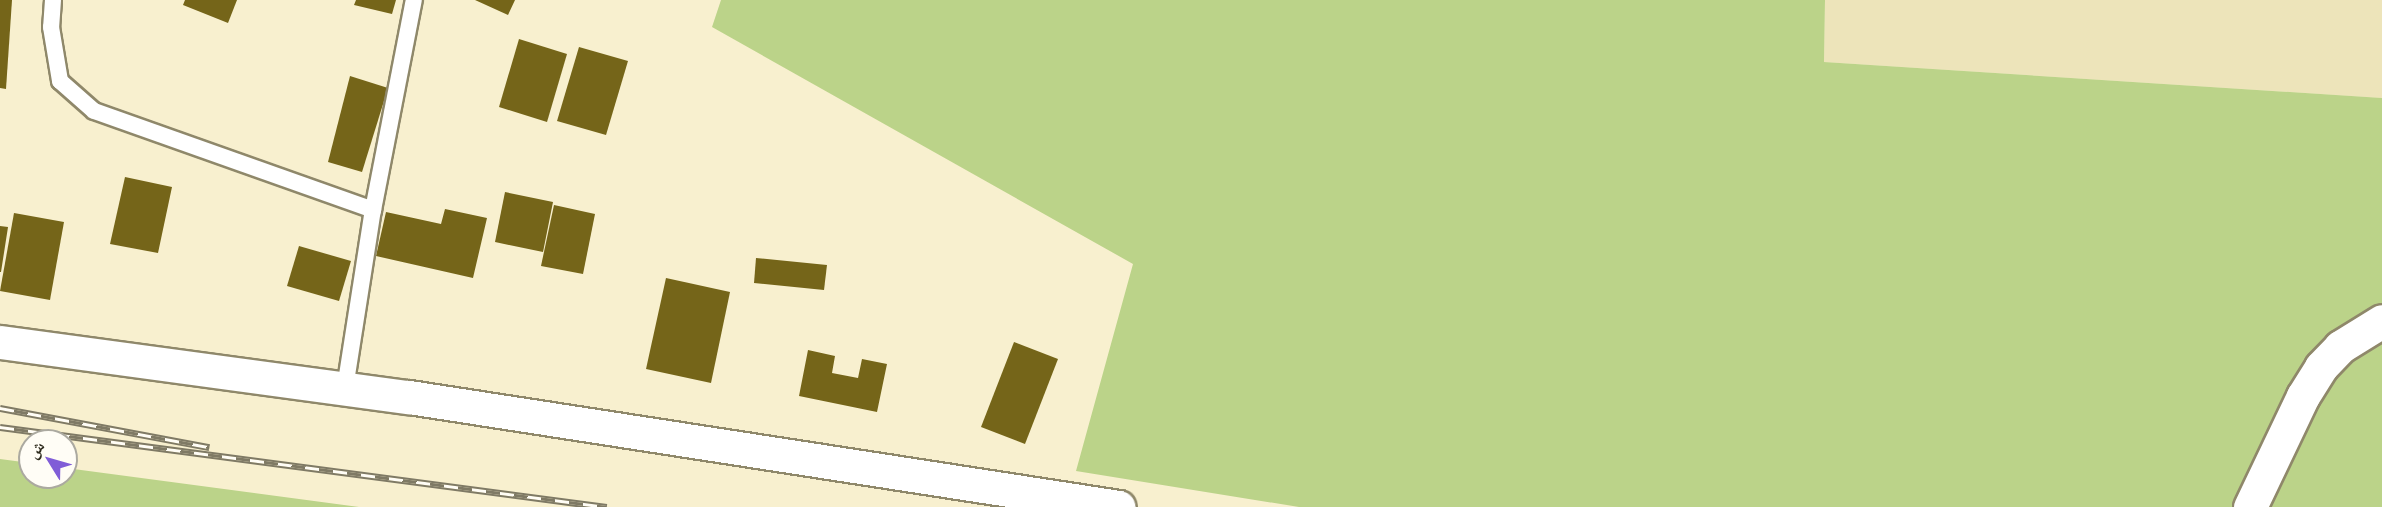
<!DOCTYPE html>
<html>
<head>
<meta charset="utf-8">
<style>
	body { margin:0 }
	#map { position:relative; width:2382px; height:507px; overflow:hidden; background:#f8f0cf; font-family:"Asap Condensed","Noto Naskh Arabic",sans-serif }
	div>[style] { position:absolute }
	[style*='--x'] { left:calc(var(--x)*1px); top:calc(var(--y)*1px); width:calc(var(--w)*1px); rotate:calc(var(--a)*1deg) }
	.built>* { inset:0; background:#ede4ba }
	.green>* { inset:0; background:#bbd389 }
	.building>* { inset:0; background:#756519 }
	.roads { filter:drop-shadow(2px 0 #8f886a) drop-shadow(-2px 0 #8f886a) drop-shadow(0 2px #8f886a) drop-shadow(0 -2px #8f886a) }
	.lane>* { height:16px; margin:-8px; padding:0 8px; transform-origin:8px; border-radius:8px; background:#fff }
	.street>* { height:33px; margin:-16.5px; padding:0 16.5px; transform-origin:16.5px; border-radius:16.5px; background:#fff }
	.rail>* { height:7px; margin-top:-3.5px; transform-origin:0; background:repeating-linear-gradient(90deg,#fffdf6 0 14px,#7f7a65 0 28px); box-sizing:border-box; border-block:2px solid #7f7a65 }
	span { translate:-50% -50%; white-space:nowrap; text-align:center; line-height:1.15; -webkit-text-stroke:6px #fffdf6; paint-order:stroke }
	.north { position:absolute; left:18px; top:429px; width:60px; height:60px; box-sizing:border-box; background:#fffdf6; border:2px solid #aba9a0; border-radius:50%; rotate:307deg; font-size:16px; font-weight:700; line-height:24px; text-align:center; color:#2e2b1e }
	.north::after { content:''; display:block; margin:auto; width:21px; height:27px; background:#805dd7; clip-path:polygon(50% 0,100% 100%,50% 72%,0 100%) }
</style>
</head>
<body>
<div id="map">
	<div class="built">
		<i style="clip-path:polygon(1825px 0,2382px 0,2382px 98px,1824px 62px)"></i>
	</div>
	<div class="green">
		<i style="clip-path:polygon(721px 0,1825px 0,1824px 62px,2382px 98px,2382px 507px,1299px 507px,1076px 471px,1133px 264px,712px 27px)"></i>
		<i style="clip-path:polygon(0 459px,30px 463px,30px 477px,66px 477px,66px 468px,359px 507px,0 507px)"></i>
	</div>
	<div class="building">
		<i style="clip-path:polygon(0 0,12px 0,6px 89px,0 88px)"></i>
		<i style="clip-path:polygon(185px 0,237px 0,228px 23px,183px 5px)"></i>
		<i style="clip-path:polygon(356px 0,396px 0,392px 14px,354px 5px)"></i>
		<i style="clip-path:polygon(475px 0,515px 0,508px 15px)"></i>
		<i style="clip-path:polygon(519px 39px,567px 54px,547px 122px,499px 107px)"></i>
		<i style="clip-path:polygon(579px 47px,628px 61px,606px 135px,557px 121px)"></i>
		<i style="clip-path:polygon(350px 76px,388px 88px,362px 172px,328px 162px)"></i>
		<i style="clip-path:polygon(125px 177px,172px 187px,158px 253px,110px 244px)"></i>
		<i style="clip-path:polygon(505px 192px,553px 202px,543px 252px,495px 242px)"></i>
		<i style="clip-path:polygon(554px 205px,595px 214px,583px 274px,541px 266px)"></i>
		<i style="clip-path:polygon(445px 209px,487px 218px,473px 278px,376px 256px,386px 212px,441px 224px)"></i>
		<i style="clip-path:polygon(14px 213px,64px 222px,50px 300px,0 291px)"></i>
		<i style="clip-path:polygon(0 226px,8px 227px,1px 272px,0 272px)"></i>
		<i style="clip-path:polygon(299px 246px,351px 261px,339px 301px,287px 286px)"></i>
		<i style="clip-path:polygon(756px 258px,827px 265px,824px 290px,754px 283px)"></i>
		<i style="clip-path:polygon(666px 278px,730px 292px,711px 383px,646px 369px)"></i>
		<i style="clip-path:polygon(1014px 342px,1058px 359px,1025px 444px,981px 427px)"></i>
		<i style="clip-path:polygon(808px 350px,835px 356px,832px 373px,858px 378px,862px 359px,887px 364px,877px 412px,799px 396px)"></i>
	</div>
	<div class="roads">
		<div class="lane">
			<i style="--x:53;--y:0;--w:27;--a:94"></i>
			<i style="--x:51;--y:27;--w:55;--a:80.5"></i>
			<i style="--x:60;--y:81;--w:45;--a:41.4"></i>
			<i style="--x:94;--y:111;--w:296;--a:19.5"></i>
			<i style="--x:345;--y:388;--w:180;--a:-81.1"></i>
			<i style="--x:373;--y:210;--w:214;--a:-79"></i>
		</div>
		<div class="street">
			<i style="--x:0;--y:342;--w:413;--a:7.7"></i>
			<i style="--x:409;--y:397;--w:718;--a:8.81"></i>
			<i style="--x:2250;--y:507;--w:123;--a:-64.5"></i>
			<i style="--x:2303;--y:396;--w:34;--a:-58"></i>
			<i style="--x:2321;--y:367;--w:28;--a:-46"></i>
			<i style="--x:2340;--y:347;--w:49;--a:-31.8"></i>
		</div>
	</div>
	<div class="rail">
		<i style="--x:0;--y:408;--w:213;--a:10.6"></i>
		<i style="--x:0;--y:427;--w:612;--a:7.51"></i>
	</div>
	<div class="north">ش</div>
</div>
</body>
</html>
